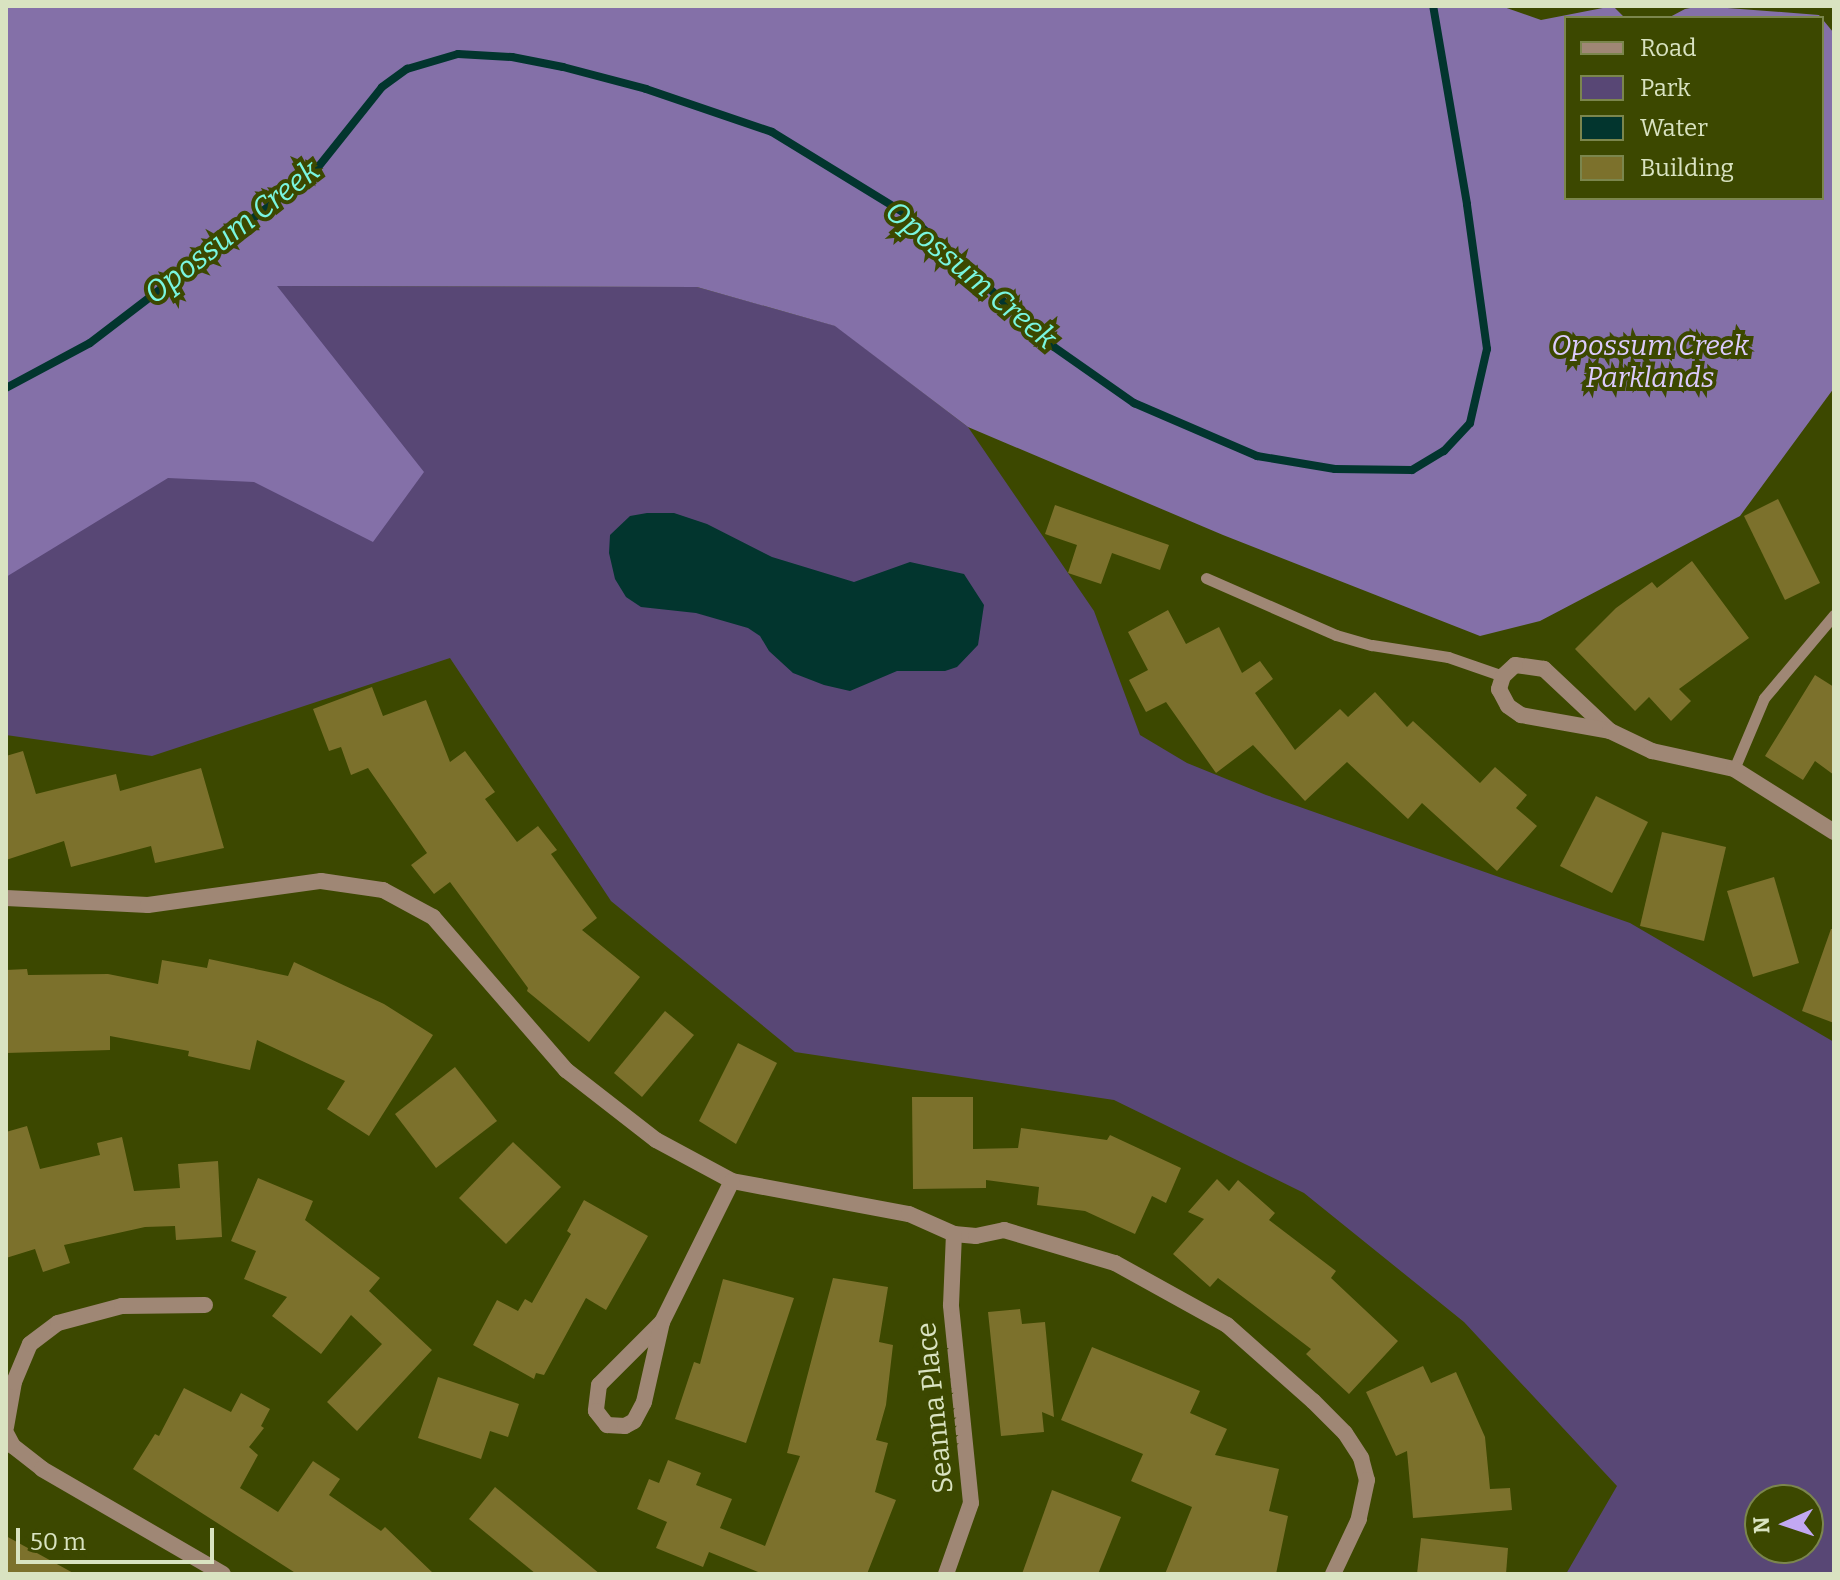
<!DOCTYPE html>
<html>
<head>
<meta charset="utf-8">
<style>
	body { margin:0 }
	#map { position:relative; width:1840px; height:1580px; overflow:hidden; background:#3c4800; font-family:Bitter,serif }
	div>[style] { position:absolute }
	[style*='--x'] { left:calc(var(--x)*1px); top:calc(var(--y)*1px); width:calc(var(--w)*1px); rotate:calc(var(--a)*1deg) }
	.green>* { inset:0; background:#584775 }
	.forest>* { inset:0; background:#8470a8 }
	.water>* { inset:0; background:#02352e }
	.stream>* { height:8px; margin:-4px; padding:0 4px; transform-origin:4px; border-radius:4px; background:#02352e }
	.building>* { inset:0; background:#7c712c }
	.service>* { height:11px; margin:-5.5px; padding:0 5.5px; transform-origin:5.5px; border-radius:5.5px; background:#9f8775 }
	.minor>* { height:16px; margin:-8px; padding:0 8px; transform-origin:8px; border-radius:8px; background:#9f8775 }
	span { translate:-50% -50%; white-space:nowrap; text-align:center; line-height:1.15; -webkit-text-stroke:8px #3c4800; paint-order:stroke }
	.park-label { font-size:28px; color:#dccbfd; font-style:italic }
	.street-label { font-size:28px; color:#d9e3c1 }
	.water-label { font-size:30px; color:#79f6e0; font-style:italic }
	.frame { position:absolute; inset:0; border:8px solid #d9e3c1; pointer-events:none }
	.legend { position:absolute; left:1564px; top:16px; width:260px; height:184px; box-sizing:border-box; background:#3c4800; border:2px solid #7b864d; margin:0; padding:10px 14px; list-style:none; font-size:24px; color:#d9e3c1 }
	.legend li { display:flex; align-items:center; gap:16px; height:40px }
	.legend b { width:40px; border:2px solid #7b864d }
	.north { position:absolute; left:1744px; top:1484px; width:80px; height:80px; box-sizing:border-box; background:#3c4800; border:2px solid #7b864d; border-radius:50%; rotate:267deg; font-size:22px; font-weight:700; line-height:32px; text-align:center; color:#d9e3c1 }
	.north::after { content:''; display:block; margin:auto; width:28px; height:36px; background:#c2a8f2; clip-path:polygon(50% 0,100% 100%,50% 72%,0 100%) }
	.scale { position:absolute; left:16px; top:1528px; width:198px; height:36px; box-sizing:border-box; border:4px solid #d9e3c1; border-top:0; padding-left:10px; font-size:24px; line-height:28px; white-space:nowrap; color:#d9e3c1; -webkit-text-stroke:6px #3c4800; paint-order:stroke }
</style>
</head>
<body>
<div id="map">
	<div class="green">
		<i style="clip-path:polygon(evenodd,276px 286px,697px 287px,836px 326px,968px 427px,1094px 611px,1140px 735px,1187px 763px,1266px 795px,1630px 923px,1834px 1042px,1834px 1574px,1566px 1574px,1617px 1486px,1464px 1322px,1304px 1193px,1114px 1100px,795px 1052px,611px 901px,450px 658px,152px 756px,6px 735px,6px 471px,276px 286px,1760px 1500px,1808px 1500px,1808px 1548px,1760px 1548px,1760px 1500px)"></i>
	</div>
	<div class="forest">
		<i style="clip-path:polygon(6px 6px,1501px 6px,1541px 20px,1613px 6px,1625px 18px,1566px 18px,1566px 198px,1822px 198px,1822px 18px,1668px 18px,1685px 9px,1701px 6px,1819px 15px,1833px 32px,1834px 388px,1740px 516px,1540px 621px,1480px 636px,1223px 535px,968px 427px,835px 326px,697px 287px,277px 286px,424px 472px,373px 542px,254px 482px,168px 478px,6px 577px)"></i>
	</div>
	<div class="water">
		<i style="clip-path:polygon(647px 513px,674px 513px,707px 524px,772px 557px,854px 582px,910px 562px,964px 574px,984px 605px,978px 645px,957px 667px,945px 671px,897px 671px,850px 691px,824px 685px,793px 673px,769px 651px,760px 636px,748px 628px,696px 613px,641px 607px,626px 597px,615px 579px,609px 553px,610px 535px,630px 516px)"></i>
	</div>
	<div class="stream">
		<i style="--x:6;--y:388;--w:95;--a:-28.2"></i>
		<i style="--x:90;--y:343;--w:283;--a:-37.4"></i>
		<i style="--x:315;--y:171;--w:107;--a:-51.4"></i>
		<i style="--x:382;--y:87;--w:31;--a:-36"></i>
		<i style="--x:407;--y:69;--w:53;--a:-16.4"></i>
		<i style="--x:458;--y:54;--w:54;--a:3.2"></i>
		<i style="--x:512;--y:57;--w:52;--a:11.1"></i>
		<i style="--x:563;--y:67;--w:86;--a:14.8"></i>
		<i style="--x:646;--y:89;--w:133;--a:18.8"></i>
		<i style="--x:772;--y:132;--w:161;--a:31.5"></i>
		<i style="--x:909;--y:216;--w:195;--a:42.1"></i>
		<i style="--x:1054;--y:347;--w:98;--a:35"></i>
		<i style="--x:1134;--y:403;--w:134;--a:23.3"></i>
		<i style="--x:1257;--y:456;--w:79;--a:9.5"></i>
		<i style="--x:1335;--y:469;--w:77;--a:0.7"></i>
		<i style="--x:1412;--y:470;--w:37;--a:-31"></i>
		<i style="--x:1444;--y:451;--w:38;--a:-47"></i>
		<i style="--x:1470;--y:423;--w:76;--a:-77.1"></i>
		<i style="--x:1487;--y:349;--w:146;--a:-97.9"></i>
		<i style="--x:1467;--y:204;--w:201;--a:-99.7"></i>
	</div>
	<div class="building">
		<i style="clip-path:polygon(1778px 499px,1820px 583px,1785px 600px,1744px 516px)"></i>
		<i style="clip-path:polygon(1055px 505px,1169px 545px,1160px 570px,1112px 553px,1101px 584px,1068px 573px,1077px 545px,1045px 534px)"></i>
		<i style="clip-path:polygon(1692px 561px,1749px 638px,1679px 689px,1691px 701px,1671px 721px,1649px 697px,1635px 711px,1575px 649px,1616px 608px,1652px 582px,1657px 588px)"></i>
		<i style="clip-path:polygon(1168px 610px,1186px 644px,1219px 627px,1242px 673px,1260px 661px,1273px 679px,1255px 693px,1295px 750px,1340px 709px,1348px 717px,1375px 692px,1407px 727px,1413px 721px,1480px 783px,1495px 767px,1527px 795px,1516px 808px,1537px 826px,1497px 871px,1422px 803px,1408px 819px,1347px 762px,1305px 801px,1253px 745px,1216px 773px,1166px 702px,1146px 712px,1129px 680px,1148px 670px,1128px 632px)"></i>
		<i style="clip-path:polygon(1815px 675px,1834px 687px,1834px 775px,1815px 761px,1803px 780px,1765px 756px)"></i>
		<i style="clip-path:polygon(372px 687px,383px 716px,426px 700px,450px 762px,465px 751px,495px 792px,485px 799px,517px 842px,538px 826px,557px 850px,551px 854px,597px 918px,582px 930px,640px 977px,589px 1042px,527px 991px,528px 988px,450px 882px,434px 894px,411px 865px,427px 853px,368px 768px,351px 775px,341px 747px,329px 751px,313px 709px)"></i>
		<i style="clip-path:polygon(23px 751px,36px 794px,116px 774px,120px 791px,201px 768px,224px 848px,155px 863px,151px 846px,71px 867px,64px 841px,6px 860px,6px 756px)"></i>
		<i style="clip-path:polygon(1596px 796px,1648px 822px,1612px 893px,1560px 866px)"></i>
		<i style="clip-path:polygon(1662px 832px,1726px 847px,1704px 941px,1640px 926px)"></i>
		<i style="clip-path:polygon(1774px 877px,1799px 963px,1753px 977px,1727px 891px)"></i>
		<i style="clip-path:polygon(1831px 929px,1834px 929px,1834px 1023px,1802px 1011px)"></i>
		<i style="clip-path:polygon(209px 959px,288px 976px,294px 962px,384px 1004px,433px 1035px,369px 1136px,327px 1109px,345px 1081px,257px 1040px,250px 1070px,188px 1056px,189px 1051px,110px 1036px,110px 1050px,6px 1053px,6px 970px,27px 969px,28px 975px,108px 974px,158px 984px,162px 960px,207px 968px)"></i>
		<i style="clip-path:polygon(665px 1011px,694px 1035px,642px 1097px,614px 1073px)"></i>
		<i style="clip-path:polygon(738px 1043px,777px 1063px,736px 1144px,699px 1121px)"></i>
		<i style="clip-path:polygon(455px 1067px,497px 1121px,436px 1168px,395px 1114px)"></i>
		<i style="clip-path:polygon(912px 1097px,973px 1097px,973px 1149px,1018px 1148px,1021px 1128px,1107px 1140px,1110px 1135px,1181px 1168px,1166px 1203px,1152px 1196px,1135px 1234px,1085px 1211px,1037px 1205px,1039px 1187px,986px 1180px,986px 1188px,913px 1189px)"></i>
		<i style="clip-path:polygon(27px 1126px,40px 1169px,100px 1155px,97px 1143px,122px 1137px,134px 1191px,180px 1188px,178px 1164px,218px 1161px,222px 1237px,176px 1240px,175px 1226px,145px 1227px,64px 1245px,70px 1263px,43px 1272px,35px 1249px,6px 1258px,6px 1132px)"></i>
		<i style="clip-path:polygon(513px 1142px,561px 1187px,506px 1244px,459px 1198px)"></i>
		<i style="clip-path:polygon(258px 1178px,313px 1201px,305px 1220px,380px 1278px,369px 1291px,432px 1350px,357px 1431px,327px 1402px,382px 1344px,351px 1315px,321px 1354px,272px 1316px,287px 1297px,244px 1279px,256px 1251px,231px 1241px)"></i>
		<i style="clip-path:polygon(1217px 1179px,1229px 1191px,1238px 1180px,1275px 1213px,1269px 1220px,1336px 1271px,1331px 1278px,1398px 1341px,1349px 1394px,1306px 1354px,1311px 1349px,1218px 1278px,1210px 1287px,1173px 1254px,1204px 1219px,1188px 1212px)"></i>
		<i style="clip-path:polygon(584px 1200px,648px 1236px,606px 1310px,586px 1298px,544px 1375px,536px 1373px,534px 1379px,473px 1345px,497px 1300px,518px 1311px,525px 1299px,532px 1303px,571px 1234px,567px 1231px)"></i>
		<i style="clip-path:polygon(833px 1278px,888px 1287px,879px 1342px,893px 1345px,886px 1405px,876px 1440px,888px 1443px,875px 1492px,896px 1500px,867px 1574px,763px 1574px,709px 1552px,703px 1567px,656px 1548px,667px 1522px,637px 1509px,649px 1479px,659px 1483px,668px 1460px,701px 1473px,696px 1485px,732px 1499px,720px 1528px,765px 1546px,800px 1456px,787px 1453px)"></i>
		<i style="clip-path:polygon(723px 1279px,794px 1298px,746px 1443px,675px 1419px,694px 1362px,700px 1364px)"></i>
		<i style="clip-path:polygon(1020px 1309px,1022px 1324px,1045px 1322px,1054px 1417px,1042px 1412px,1044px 1432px,1001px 1436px,988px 1312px)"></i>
		<i style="clip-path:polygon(1092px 1347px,1200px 1391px,1190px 1413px,1227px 1429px,1215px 1455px,1279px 1469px,1269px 1511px,1288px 1516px,1276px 1574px,1165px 1574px,1192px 1507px,1131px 1481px,1143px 1454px,1061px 1420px)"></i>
		<i style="clip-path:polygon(1423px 1366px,1431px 1383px,1456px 1372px,1485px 1437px,1490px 1489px,1510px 1488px,1512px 1510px,1413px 1518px,1407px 1451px,1396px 1456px,1366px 1392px)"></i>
		<i style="clip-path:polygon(438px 1377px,519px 1404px,508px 1437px,490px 1431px,481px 1459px,418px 1438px)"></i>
		<i style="clip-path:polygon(184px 1388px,231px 1412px,241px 1393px,270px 1409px,261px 1426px,264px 1428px,249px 1447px,258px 1455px,240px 1488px,278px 1512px,313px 1461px,340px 1479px,329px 1495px,381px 1531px,385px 1527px,434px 1574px,297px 1574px,133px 1469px,155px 1434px,159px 1436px)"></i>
		<i style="clip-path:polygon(495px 1487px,600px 1574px,536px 1574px,469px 1519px)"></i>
		<i style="clip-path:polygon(1052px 1490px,1121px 1517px,1098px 1574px,1022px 1574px)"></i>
		<i style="clip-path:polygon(6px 1536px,75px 1574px,6px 1574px)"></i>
		<i style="clip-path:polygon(1421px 1538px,1508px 1548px,1506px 1574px,1417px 1574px)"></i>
	</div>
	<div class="service">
		<i style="--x:1206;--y:578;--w:142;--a:23.7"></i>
		<i style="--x:1336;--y:635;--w:37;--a:16"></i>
		<i style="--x:1372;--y:645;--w:77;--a:9"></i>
		<i style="--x:1448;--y:657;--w:58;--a:19.1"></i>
		<i style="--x:1734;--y:769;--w:77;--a:-67.1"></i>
		<i style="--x:1764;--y:698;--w:109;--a:-49.9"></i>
	</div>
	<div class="minor">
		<i style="--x:1610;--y:731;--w:91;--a:-136.8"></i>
		<i style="--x:1544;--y:669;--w:29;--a:-172"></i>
		<i style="--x:1515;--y:665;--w:16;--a:137"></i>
		<i style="--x:1503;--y:676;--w:14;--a:107"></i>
		<i style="--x:1499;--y:689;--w:19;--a:62"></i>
		<i style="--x:1508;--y:706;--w:16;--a:35"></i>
		<i style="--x:1521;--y:715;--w:90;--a:10.2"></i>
		<i style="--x:1610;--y:731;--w:47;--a:25.5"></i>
		<i style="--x:1652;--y:751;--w:84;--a:12.4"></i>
		<i style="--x:1734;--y:769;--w:118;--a:32.2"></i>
		<i style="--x:6;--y:898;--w:142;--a:2.8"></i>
		<i style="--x:148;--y:905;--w:175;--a:-7.9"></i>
		<i style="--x:321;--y:881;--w:63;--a:8.3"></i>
		<i style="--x:383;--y:890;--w:57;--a:28.4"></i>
		<i style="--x:433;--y:917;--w:203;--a:49"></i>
		<i style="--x:566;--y:1070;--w:114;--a:37.9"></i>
		<i style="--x:656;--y:1140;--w:86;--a:28.3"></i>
		<i style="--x:732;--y:1181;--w:180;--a:10.6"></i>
		<i style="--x:909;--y:1214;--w:49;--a:24"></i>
		<i style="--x:954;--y:1234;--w:22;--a:5"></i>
		<i style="--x:976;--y:1236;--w:29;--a:-12"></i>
		<i style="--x:1004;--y:1230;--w:116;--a:16.6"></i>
		<i style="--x:1115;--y:1263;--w:128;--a:29"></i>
		<i style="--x:1227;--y:1325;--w:115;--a:41.5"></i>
		<i style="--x:1313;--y:1401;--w:45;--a:45"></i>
		<i style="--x:1345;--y:1433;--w:30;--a:57"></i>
		<i style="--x:1361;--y:1458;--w:23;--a:75"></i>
		<i style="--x:1367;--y:1480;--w:40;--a:102"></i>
		<i style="--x:1359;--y:1519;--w:61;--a:115.3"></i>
		<i style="--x:662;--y:1322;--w:89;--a:135"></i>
		<i style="--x:599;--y:1385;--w:26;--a:97"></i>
		<i style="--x:596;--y:1411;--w:18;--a:52"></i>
		<i style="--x:607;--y:1425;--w:18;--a:3"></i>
		<i style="--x:625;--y:1426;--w:10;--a:-29"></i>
		<i style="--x:634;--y:1421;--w:21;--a:-62"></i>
		<i style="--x:644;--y:1402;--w:82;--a:-77.3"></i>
		<i style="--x:662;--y:1322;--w:157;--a:-63.6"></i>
		<i style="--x:6;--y:1427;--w:46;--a:-79.9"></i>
		<i style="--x:14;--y:1382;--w:41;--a:-67.2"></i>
		<i style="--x:30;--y:1344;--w:35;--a:-37"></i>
		<i style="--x:58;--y:1323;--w:66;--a:-14.9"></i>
		<i style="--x:122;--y:1306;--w:83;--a:-0.7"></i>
		<i style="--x:6;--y:1433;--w:15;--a:62"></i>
		<i style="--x:13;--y:1446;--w:37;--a:38"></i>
		<i style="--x:42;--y:1469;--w:209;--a:30.1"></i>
		<i style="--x:946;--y:1574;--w:75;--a:-70.6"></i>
		<i style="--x:971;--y:1503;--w:199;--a:-95.8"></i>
		<i style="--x:951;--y:1305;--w:71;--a:-87.6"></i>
	</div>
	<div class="park-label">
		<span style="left:1650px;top:362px">Opossum Creek<br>Parklands</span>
	</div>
	<div class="street-label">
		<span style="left:935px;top:1408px;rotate:-96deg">Seanna Place</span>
	</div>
	<div class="water-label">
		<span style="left:232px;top:232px;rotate:-38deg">Opossum Creek</span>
		<span style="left:971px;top:275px;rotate:40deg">Opossum Creek</span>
	</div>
	<div class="frame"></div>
	<ul class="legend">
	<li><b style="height:10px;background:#9f8775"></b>Road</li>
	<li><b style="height:22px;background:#584775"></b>Park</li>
	<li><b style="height:22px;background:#02352e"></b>Water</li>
	<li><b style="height:22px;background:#7c712c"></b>Building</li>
	</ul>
	<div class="north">N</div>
	<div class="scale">50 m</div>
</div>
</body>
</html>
